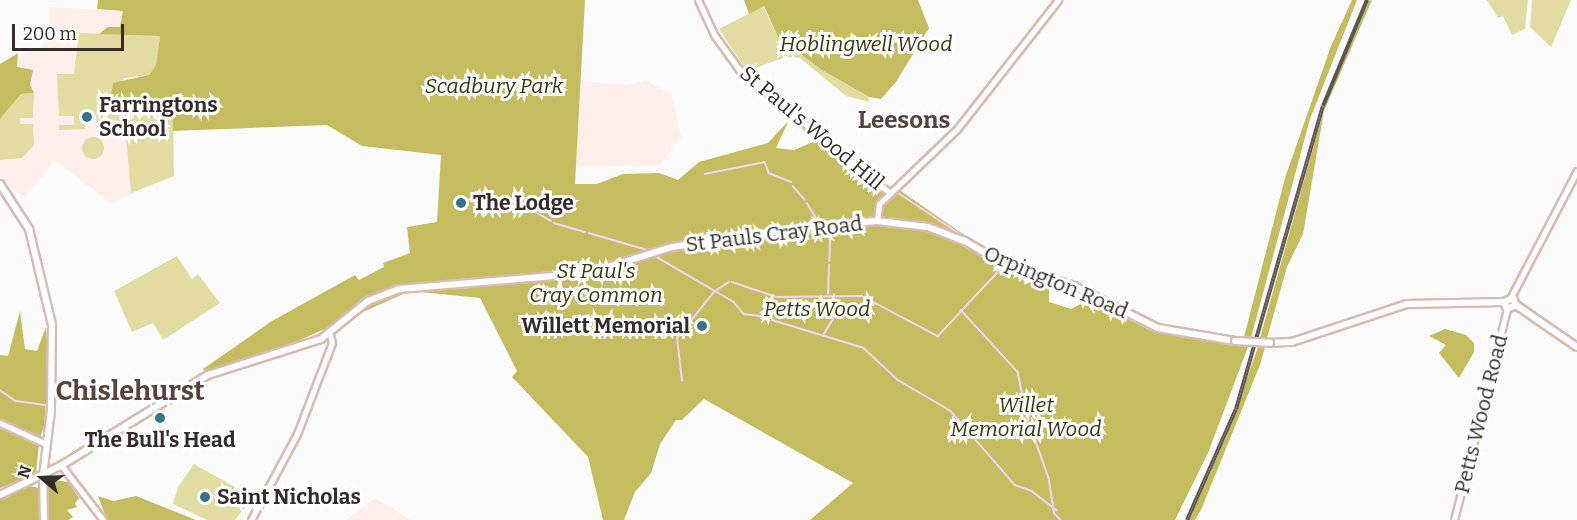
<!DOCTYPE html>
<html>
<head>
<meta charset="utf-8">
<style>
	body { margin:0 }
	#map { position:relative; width:1577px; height:520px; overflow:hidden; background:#fbfbfb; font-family:Bitter,serif }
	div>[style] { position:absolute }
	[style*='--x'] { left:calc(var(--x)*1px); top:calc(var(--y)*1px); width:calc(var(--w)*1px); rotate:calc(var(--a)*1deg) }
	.built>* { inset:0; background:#ffefeb }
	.green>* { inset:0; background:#e1dda2 }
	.round { border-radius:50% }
	.forest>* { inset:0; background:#c5bc5f }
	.stream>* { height:1.5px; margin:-0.75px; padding:0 0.75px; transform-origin:0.75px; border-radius:0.75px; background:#fad1f9 }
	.roads { filter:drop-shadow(2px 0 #d8bcb4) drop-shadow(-2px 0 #d8bcb4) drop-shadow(0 2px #d8bcb4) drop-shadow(0 -2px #d8bcb4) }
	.secondary>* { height:5px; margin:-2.5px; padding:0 2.5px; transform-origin:2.5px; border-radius:2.5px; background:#fff }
	.primary>* { height:6px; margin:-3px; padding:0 3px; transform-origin:3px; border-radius:3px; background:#fff }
	.rail>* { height:4px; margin-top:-2px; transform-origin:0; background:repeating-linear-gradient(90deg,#fff 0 4.5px,#5e5653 0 9px); box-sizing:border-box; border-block:2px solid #5e5653 }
	.bridges { filter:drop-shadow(2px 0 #d8bcb4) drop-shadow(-2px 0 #d8bcb4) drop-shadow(0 2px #d8bcb4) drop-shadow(0 -2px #d8bcb4) }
	.primary-bridge>* { height:6px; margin:-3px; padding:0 3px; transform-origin:3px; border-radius:3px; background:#fff }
	.dots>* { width:16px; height:16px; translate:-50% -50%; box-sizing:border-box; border:3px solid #fff; border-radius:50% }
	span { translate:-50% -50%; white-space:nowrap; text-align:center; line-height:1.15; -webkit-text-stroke:6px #fff; paint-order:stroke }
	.park-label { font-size:21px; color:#3a360e; font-style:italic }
	.poi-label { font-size:21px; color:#362b28; font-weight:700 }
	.left { translate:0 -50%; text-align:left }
	.right { translate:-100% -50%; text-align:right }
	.street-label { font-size:21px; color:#362b28 }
	.quarter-label { font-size:24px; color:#5a433d; font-weight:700 }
	.district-label { font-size:27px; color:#5a433d; font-weight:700 }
	.north { position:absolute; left:12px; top:448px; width:60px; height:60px; -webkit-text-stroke:4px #fff; paint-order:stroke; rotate:289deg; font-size:16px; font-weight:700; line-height:24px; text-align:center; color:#362b28 }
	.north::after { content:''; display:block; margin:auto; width:21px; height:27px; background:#362b28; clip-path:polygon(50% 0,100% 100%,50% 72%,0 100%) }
	.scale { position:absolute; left:12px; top:24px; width:112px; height:27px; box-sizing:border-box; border:3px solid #362b28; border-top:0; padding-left:8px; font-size:18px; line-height:21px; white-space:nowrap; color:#362b28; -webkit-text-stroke:4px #fff; paint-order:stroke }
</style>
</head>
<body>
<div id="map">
	<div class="built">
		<i style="clip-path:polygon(49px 7px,171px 14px,174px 176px,111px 203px,54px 160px,25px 198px,5px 183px,0 176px,0 64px,42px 47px,49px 33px)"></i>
		<i style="clip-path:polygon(646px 80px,672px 95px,681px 137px,660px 165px,576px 167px,581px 81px,628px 85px)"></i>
		<i style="clip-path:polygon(375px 498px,411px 520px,346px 520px)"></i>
	</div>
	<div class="green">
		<i style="clip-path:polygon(1487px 0,1528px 0,1525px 29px,1512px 35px,1503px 16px,1498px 18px)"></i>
		<i style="clip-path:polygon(1532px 0,1571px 0,1551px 47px,1530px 27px)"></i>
		<i style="clip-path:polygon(763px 6px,778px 37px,822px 70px,869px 97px,869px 102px,846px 96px,800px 58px,786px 57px,747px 71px,719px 29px)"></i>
		<i style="clip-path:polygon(79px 33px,160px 36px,156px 65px,149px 75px,123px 78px,128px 110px,173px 104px,174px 176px,131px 193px,125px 125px,97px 126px,96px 116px,85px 116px,85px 129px,59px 130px,59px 125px,74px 125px,74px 116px,59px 116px,57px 74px,74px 74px)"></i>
		<i style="clip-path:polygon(34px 93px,33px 118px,20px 118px,20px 124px,33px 124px,34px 145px,22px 158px,0 160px,0 119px,21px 94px)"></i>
		<i class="round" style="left:82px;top:137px;width:22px;height:22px"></i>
		<i style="clip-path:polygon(177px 256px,192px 279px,198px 274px,220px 303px,163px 340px,153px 323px,132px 332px,114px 291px)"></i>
		<i style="clip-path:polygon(194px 464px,253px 497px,235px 520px,207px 520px,173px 504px,178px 487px)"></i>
	</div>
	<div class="forest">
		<i style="clip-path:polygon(98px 0,585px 0,575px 184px,597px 184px,623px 174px,659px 173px,678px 180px,699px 162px,768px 143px,789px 120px,776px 148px,794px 150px,820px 139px,891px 195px,898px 189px,983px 248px,981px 253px,1013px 273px,1049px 283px,1049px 302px,1071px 309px,1082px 303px,1078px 293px,1151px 331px,1248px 347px,1208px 453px,1175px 520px,810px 520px,853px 483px,704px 399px,682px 420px,676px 420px,660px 444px,651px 473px,635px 492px,624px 520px,603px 520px,588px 457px,512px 377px,517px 371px,480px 298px,410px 291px,280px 349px,206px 374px,203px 369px,272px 321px,355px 275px,359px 280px,384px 267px,383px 263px,410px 253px,407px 227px,437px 222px,441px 155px,362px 146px,327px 125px,173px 131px,173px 104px,129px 110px,125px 116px,109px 110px,113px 83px,149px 75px,156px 65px,160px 36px,99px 34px,108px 27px,120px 27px,123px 11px,97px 9px)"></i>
		<i style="clip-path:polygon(744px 0,918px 0,929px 28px,896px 82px,881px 99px,869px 97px,822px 70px,778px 37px,764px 6px,749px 14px)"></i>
		<i style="clip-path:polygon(1352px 0,1357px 0,1310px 119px,1251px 338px,1244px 337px,1285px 178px,1331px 46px)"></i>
		<i style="clip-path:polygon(1372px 0,1324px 111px,1303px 234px,1287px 267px,1267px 338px,1260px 338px,1330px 88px,1368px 1px)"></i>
		<i style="clip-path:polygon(18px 53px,17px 67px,33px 70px,30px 85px,34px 93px,21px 94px,0 119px,0 64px)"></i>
		<i style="clip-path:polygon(20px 311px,25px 349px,37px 351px,46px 327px,49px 368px,44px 426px,40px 438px,30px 435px,39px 443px,36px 474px,0 488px,0 355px,8px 356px)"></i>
		<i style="clip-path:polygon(1445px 329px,1466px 335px,1474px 343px,1474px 352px,1459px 378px,1439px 353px,1446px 345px,1429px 336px)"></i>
		<i style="clip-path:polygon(1258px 347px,1265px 347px,1260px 365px,1201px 510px,1195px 520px,1188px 520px,1225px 439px)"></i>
		<i style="clip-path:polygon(55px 480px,68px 482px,79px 498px,75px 503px,77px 507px,67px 510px,73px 517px,68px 520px,47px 520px,47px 484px)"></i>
		<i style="clip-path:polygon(29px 486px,40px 488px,41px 520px,0 520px,0 496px)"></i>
		<i style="clip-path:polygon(98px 496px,113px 501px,136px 496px,196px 520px,107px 520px)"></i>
	</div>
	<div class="stream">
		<i style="--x:705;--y:174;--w:61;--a:-11.3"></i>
		<i style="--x:765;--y:162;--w:12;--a:70"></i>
		<i style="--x:769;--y:173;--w:24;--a:22"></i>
		<i style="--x:793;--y:186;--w:18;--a:49"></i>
		<i style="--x:897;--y:192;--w:83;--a:33.7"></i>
		<i style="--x:807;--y:203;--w:22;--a:58"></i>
		<i style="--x:532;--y:210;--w:22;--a:30"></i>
		<i style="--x:554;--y:223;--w:32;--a:16"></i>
		<i style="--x:824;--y:228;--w:7;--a:0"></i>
		<i style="--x:831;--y:228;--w:33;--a:92"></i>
		<i style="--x:589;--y:233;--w:65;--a:16.2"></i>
		<i style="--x:655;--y:256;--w:91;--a:30.2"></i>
		<i style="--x:734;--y:302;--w:16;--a:50"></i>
		<i style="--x:744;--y:314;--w:24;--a:7"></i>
		<i style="--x:997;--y:264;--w:8;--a:83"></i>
		<i style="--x:732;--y:282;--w:47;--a:18.4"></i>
		<i style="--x:777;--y:297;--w:85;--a:-0.7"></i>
		<i style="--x:862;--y:296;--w:86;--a:27.8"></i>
		<i style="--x:938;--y:336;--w:86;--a:-46.9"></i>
		<i style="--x:828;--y:294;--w:29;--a:-88"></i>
		<i style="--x:961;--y:310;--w:84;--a:47.4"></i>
		<i style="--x:1018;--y:372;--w:45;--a:78.4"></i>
		<i style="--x:1027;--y:416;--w:66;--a:70.5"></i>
		<i style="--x:1049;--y:478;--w:36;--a:81"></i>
		<i style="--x:1055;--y:514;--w:8;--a:45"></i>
		<i style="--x:772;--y:320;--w:96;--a:16.9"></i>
		<i style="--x:864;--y:348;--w:47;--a:43.3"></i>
		<i style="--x:898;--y:380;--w:61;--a:30.3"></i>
		<i style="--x:951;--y:411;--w:98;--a:49.1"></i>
		<i style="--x:1015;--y:485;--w:18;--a:19"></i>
		<i style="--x:1032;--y:491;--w:31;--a:38"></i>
		<i style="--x:824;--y:334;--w:17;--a:-59"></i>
		<i style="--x:833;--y:319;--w:10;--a:-107"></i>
		<i style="--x:830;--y:309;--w:15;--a:-74"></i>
		<i style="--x:682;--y:381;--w:43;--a:-96.6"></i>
		<i style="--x:677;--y:338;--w:59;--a:-51.2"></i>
		<i style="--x:714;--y:292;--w:18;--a:-34"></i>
		<i style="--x:0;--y:390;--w:19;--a:35"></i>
		<i style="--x:16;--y:401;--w:29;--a:8"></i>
	</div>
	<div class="roads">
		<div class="secondary">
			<i style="--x:698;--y:0;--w:40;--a:65"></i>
			<i style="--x:715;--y:36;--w:44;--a:54.2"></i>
			<i style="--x:741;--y:72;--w:192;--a:39.1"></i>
			<i style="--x:877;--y:221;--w:17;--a:-83"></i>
			<i style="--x:879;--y:204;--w:108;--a:-43.9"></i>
			<i style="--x:957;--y:129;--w:164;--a:-51.9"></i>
			<i style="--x:1511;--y:297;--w:142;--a:-62.4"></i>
			<i style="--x:0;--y:423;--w:51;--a:24.5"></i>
			<i style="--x:61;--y:465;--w:69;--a:52.6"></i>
			<i style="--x:251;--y:520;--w:98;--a:-61.9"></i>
			<i style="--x:297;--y:434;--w:97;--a:-69"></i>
			<i style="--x:332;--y:343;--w:9;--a:-103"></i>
			<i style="--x:1454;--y:520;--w:218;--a:-75.9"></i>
		</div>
		<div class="primary">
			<i style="--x:0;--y:184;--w:54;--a:57.2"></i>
			<i style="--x:29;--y:229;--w:99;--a:76.5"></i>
			<i style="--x:52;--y:325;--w:85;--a:90.7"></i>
			<i style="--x:51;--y:410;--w:66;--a:96.9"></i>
			<i style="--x:43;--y:476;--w:44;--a:88.7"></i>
			<i style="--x:1504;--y:302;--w:10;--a:-24"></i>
			<i style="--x:1513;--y:298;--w:8;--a:67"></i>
			<i style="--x:1516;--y:305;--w:74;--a:34.5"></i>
			<i style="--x:1504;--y:302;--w:8;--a:67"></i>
			<i style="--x:1507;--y:309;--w:10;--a:-24"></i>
			<i style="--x:1270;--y:343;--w:22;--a:-3"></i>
			<i style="--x:1292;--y:342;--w:121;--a:-18.3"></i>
			<i style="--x:1407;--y:304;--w:97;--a:-1.2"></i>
			<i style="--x:0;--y:495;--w:69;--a:-25.8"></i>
			<i style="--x:62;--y:465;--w:172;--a:-31.7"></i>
			<i style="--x:208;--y:375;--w:119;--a:-17.7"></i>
			<i style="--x:321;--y:339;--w:60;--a:-39"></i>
			<i style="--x:368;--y:301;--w:33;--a:-21"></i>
			<i style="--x:399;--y:289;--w:191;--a:-4.8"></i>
			<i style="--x:589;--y:273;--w:87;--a:-17.4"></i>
			<i style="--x:672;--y:247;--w:144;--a:-8.4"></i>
			<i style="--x:814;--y:226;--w:63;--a:-4.5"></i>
			<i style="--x:877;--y:221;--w:51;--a:6.7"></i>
			<i style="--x:928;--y:227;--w:40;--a:21"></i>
			<i style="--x:965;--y:241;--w:43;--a:30.7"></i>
			<i style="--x:1002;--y:263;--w:76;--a:17.7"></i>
			<i style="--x:1074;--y:286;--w:94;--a:26.6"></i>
			<i style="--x:1158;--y:328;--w:78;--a:9.6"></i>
		</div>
	</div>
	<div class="rail">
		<i style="--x:1187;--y:520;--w:121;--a:-66.2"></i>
		<i style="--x:1236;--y:409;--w:315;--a:-74"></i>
		<i style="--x:1323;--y:106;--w:115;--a:-67.5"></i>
	</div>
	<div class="bridges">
		<div class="primary-bridge">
			<i style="--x:1235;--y:341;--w:35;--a:3"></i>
		</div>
	</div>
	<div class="dots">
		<i style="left:87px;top:117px;background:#37748a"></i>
		<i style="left:461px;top:203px;background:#37748a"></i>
		<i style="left:702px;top:326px;background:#37748a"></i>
		<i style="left:160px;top:418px;background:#37748a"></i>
		<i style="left:205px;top:497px;background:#37748a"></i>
	</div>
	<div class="park-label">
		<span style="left:866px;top:44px">Hoblingwell Wood</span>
		<span style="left:494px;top:86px">Scadbury Park</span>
		<span style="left:596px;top:283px">St Paul's<br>Cray Common</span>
		<span style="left:817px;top:309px">Petts Wood</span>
		<span style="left:1026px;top:417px">Willet<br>Memorial Wood</span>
	</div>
	<div class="poi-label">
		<span class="left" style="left:99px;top:117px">Farringtons<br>School</span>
		<span class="left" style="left:473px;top:203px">The Lodge</span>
		<span class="right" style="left:690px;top:326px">Willett Memorial</span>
		<span style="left:160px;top:440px">The Bull's Head</span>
		<span class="left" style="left:217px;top:497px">Saint Nicholas</span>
	</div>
	<div class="street-label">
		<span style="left:812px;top:128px;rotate:40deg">St Paul's Wood Hill</span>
		<span style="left:774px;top:234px;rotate:-7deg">St Pauls Cray Road</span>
		<span style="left:1056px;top:282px;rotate:23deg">Orpington Road</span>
		<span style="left:1481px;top:414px;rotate:-76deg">Petts Wood Road</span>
	</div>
	<div class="quarter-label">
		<span style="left:904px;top:121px">Leesons</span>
	</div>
	<div class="district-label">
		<span style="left:130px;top:392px">Chislehurst</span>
	</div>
	<div class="north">N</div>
	<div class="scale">200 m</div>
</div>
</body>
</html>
